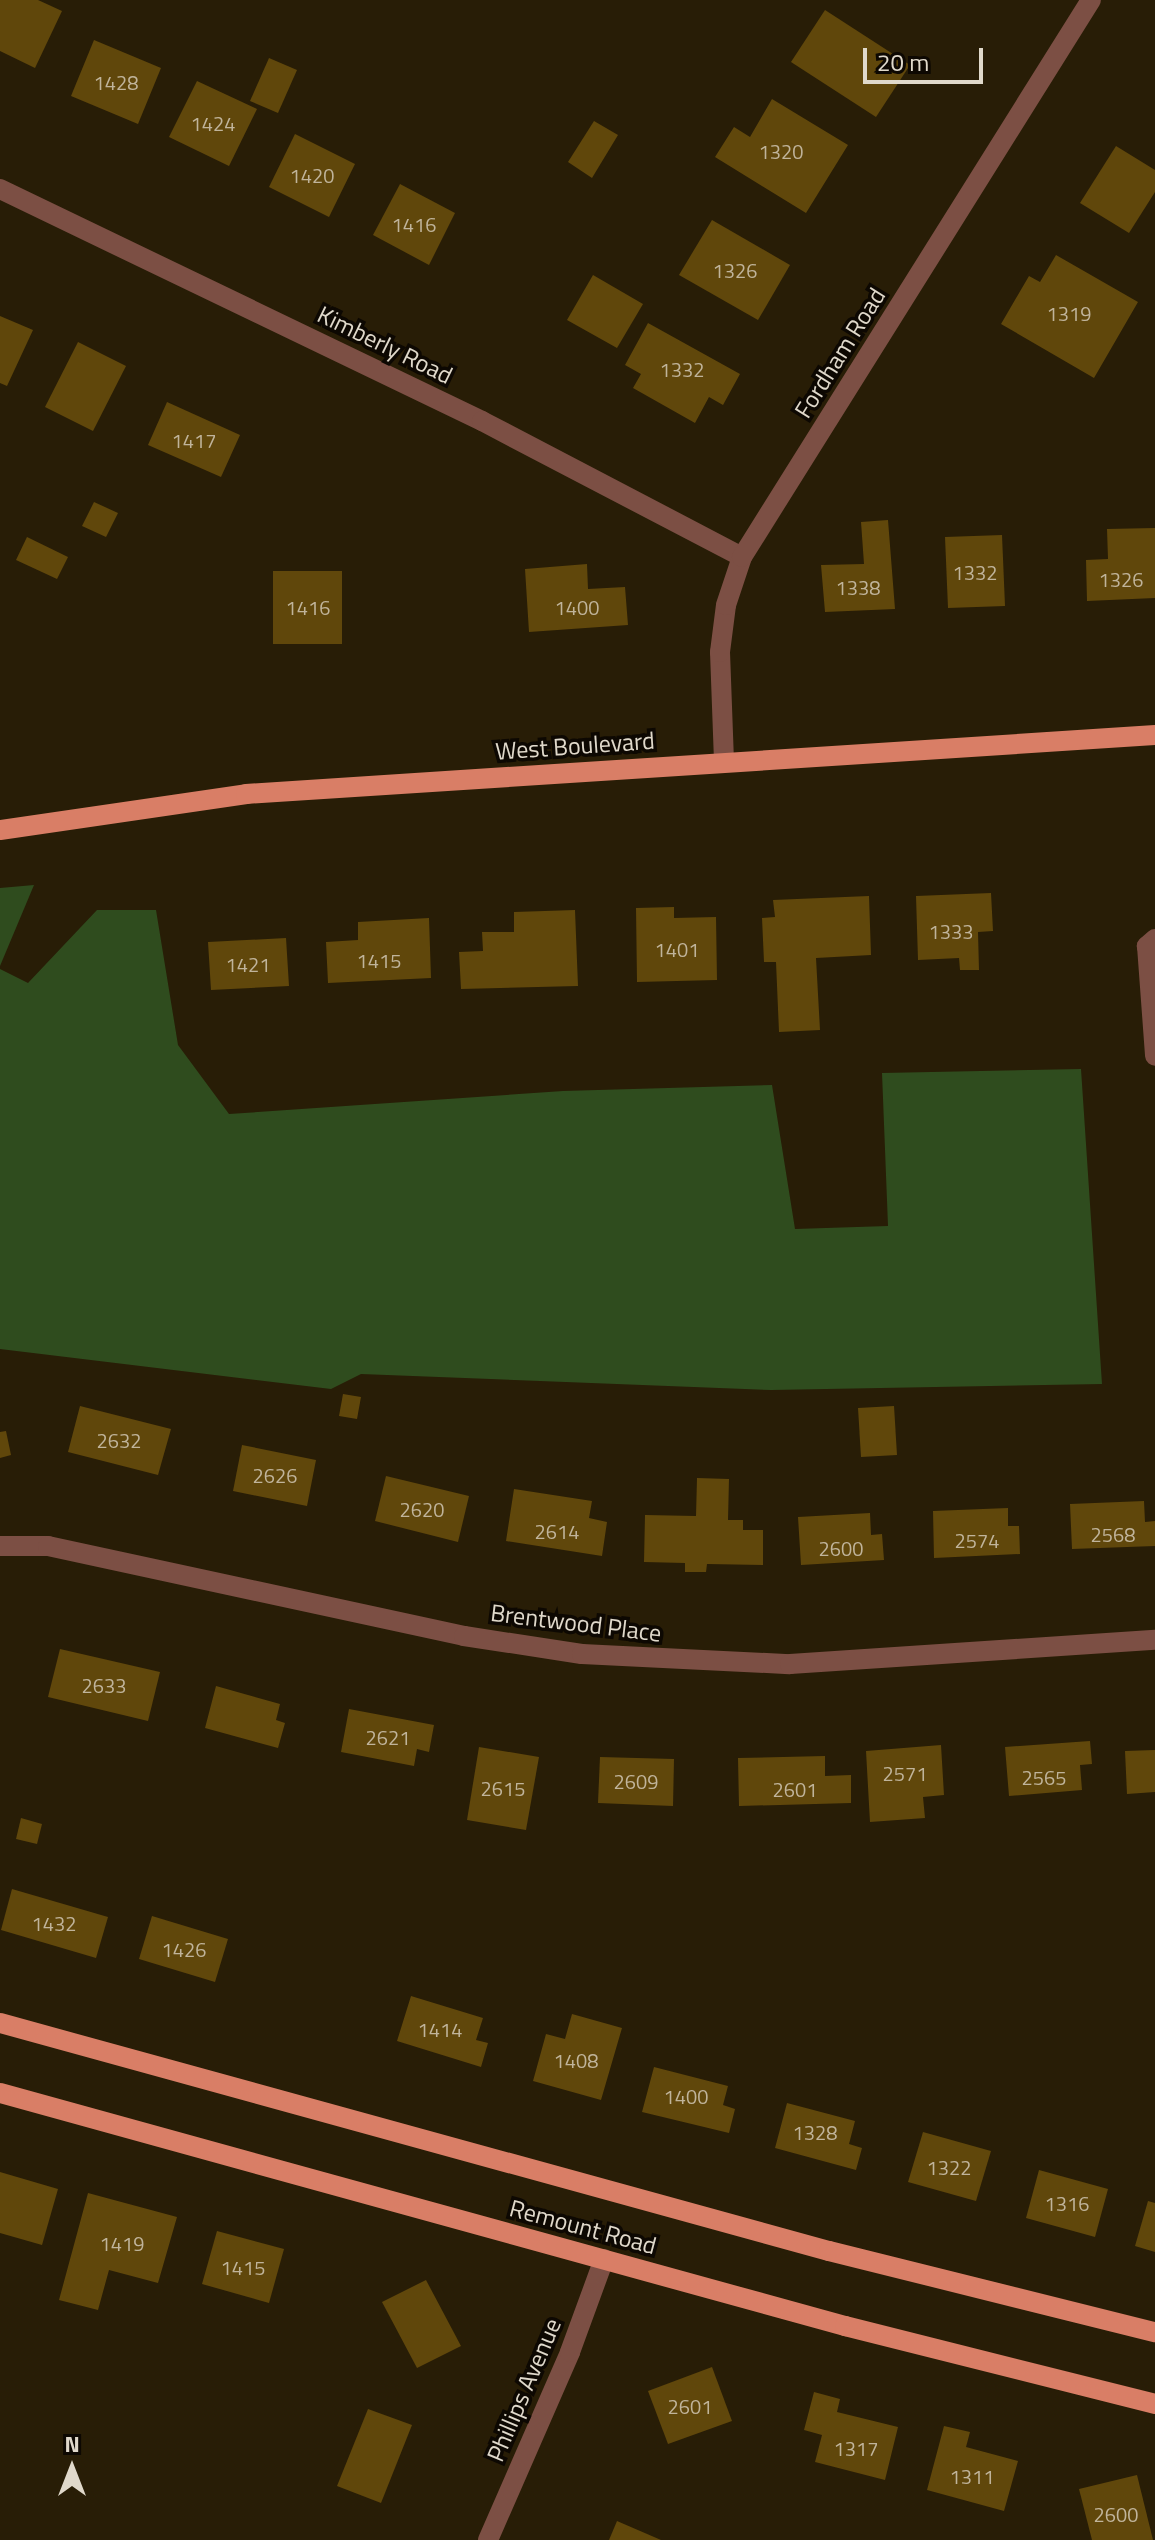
<!DOCTYPE html>
<html>
<head>
<meta charset="utf-8">
<style>
	body { margin:0 }
	#map { position:relative; width:1155px; height:2540px; overflow:hidden; background:#281d06; font-family:"Titillium Web",sans-serif }
	div>[style] { position:absolute }
	[style*='--x'] { left:calc(var(--x)*1px); top:calc(var(--y)*1px); width:calc(var(--w)*1px); rotate:calc(var(--a)*1deg) }
	.forest>* { inset:0; background:#2f4c1e }
	.building>* { inset:0; background:#60470b }
	.minor>* { height:20px; margin:-10px; padding:0 10px; transform-origin:10px; border-radius:10px; background:#7c4f44 }
	.major>* { height:20px; margin:-10px; padding:0 10px; transform-origin:10px; border-radius:10px; background:#d97e66 }
	span { translate:-50% -50%; white-space:nowrap; text-align:center; line-height:1.15; -webkit-text-stroke:7px #0d0802; paint-order:stroke }
	.number-label { font-size:20px; color:#c0b49b }
	.number-label span { -webkit-text-stroke-width:0 }
	.street-label { font-size:24px; color:#e0d9cb }
	.north { position:absolute; left:32px; top:2428px; width:80px; height:80px; -webkit-text-stroke:6px #0d0802; paint-order:stroke; rotate:0deg; font-size:22px; font-weight:700; line-height:32px; text-align:center; color:#e0d9cb }
	.north::after { content:''; display:block; margin:auto; width:28px; height:36px; background:#e0d9cb; clip-path:polygon(50% 0,100% 100%,50% 72%,0 100%) }
	.scale { position:absolute; left:863px; top:48px; width:120px; height:36px; box-sizing:border-box; border:4px solid #e0d9cb; border-top:0; padding-left:10px; font-size:24px; line-height:28px; white-space:nowrap; color:#e0d9cb; -webkit-text-stroke:6px #0d0802; paint-order:stroke }
</style>
</head>
<body>
<div id="map">
	<div class="forest">
		<i style="clip-path:polygon(34px 885px,0 966px,0 888px)"></i>
		<i style="clip-path:polygon(97px 910px,156px 910px,178px 1045px,229px 1114px,563px 1091px,772px 1085px,795px 1229px,888px 1226px,882px 1073px,1081px 1069px,1102px 1384px,771px 1390px,361px 1374px,331px 1389px,0 1349px,0 969px,28px 983px)"></i>
	</div>
	<div class="building">
		<i style="clip-path:polygon(0 0,38px 0,62px 11px,35px 68px,0 51px)"></i>
		<i style="clip-path:polygon(825px 10px,910px 65px,876px 117px,791px 62px)"></i>
		<i style="clip-path:polygon(94px 40px,161px 68px,138px 124px,71px 96px)"></i>
		<i style="clip-path:polygon(269px 58px,297px 70px,278px 113px,250px 101px)"></i>
		<i style="clip-path:polygon(197px 81px,257px 109px,229px 166px,169px 137px)"></i>
		<i style="clip-path:polygon(772px 99px,848px 145px,806px 213px,715px 157px,734px 127px,750px 137px)"></i>
		<i style="clip-path:polygon(594px 121px,618px 135px,592px 178px,568px 162px)"></i>
		<i style="clip-path:polygon(295px 134px,355px 164px,329px 217px,269px 187px)"></i>
		<i style="clip-path:polygon(1116px 146px,1155px 170px,1155px 192px,1129px 233px,1080px 203px)"></i>
		<i style="clip-path:polygon(400px 184px,455px 213px,429px 265px,373px 235px)"></i>
		<i style="clip-path:polygon(712px 220px,790px 265px,758px 320px,679px 275px)"></i>
		<i style="clip-path:polygon(1056px 255px,1138px 302px,1094px 378px,1001px 324px,1029px 276px,1040px 282px)"></i>
		<i style="clip-path:polygon(593px 275px,643px 304px,617px 348px,567px 320px)"></i>
		<i style="clip-path:polygon(0 316px,33px 330px,7px 386px,0 383px)"></i>
		<i style="clip-path:polygon(648px 323px,740px 374px,723px 405px,709px 397px,695px 423px,633px 388px,641px 374px,625px 365px)"></i>
		<i style="clip-path:polygon(78px 342px,126px 366px,93px 431px,45px 407px)"></i>
		<i style="clip-path:polygon(167px 402px,240px 435px,221px 477px,148px 445px)"></i>
		<i style="clip-path:polygon(94px 502px,118px 513px,106px 537px,82px 526px)"></i>
		<i style="clip-path:polygon(888px 520px,895px 609px,825px 612px,821px 565px,864px 564px,861px 522px)"></i>
		<i style="clip-path:polygon(1155px 528px,1155px 598px,1087px 601px,1086px 560px,1108px 559px,1107px 529px)"></i>
		<i style="clip-path:polygon(1002px 535px,1005px 606px,948px 608px,945px 537px)"></i>
		<i style="clip-path:polygon(27px 537px,68px 557px,57px 579px,16px 560px)"></i>
		<i style="clip-path:polygon(587px 564px,588px 589px,625px 587px,628px 625px,529px 632px,525px 569px)"></i>
		<i style="clip-path:polygon(273px 571px,342px 571px,342px 644px,273px 644px)"></i>
		<i style="clip-path:polygon(991px 893px,993px 931px,978px 932px,979px 970px,960px 970px,959px 958px,918px 960px,916px 896px)"></i>
		<i style="clip-path:polygon(869px 896px,871px 955px,816px 958px,820px 1030px,779px 1032px,776px 962px,764px 962px,762px 918px,775px 917px,773px 900px)"></i>
		<i style="clip-path:polygon(674px 907px,674px 918px,716px 917px,717px 980px,637px 982px,636px 908px)"></i>
		<i style="clip-path:polygon(575px 910px,578px 986px,461px 989px,459px 952px,483px 951px,482px 932px,514px 932px,514px 912px)"></i>
		<i style="clip-path:polygon(429px 918px,431px 978px,328px 983px,326px 942px,358px 940px,358px 922px)"></i>
		<i style="clip-path:polygon(286px 938px,289px 986px,211px 990px,208px 942px)"></i>
		<i style="clip-path:polygon(343px 1394px,361px 1397px,357px 1419px,339px 1416px)"></i>
		<i style="clip-path:polygon(80px 1406px,171px 1429px,158px 1475px,68px 1452px)"></i>
		<i style="clip-path:polygon(894px 1406px,897px 1455px,861px 1457px,858px 1408px)"></i>
		<i style="clip-path:polygon(6px 1431px,11px 1455px,0 1458px,0 1432px)"></i>
		<i style="clip-path:polygon(242px 1445px,316px 1460px,307px 1506px,233px 1491px)"></i>
		<i style="clip-path:polygon(386px 1476px,469px 1496px,458px 1542px,375px 1521px)"></i>
		<i style="clip-path:polygon(697px 1478px,729px 1479px,728px 1520px,743px 1520px,743px 1530px,763px 1530px,763px 1565px,707px 1564px,706px 1572px,685px 1572px,685px 1563px,644px 1562px,645px 1515px,696px 1516px)"></i>
		<i style="clip-path:polygon(514px 1489px,592px 1501px,589px 1518px,607px 1522px,602px 1556px,506px 1541px)"></i>
		<i style="clip-path:polygon(1144px 1501px,1145px 1522px,1155px 1521px,1155px 1546px,1072px 1549px,1070px 1504px)"></i>
		<i style="clip-path:polygon(1008px 1508px,1008px 1526px,1019px 1526px,1020px 1554px,934px 1558px,933px 1511px)"></i>
		<i style="clip-path:polygon(870px 1513px,871px 1535px,882px 1534px,884px 1560px,801px 1565px,798px 1517px)"></i>
		<i style="clip-path:polygon(60px 1649px,160px 1672px,148px 1721px,48px 1697px)"></i>
		<i style="clip-path:polygon(216px 1686px,280px 1704px,276px 1720px,285px 1723px,278px 1748px,205px 1728px)"></i>
		<i style="clip-path:polygon(349px 1709px,434px 1725px,429px 1752px,417px 1749px,414px 1766px,341px 1752px)"></i>
		<i style="clip-path:polygon(1090px 1741px,1092px 1764px,1080px 1765px,1082px 1790px,1009px 1796px,1005px 1747px)"></i>
		<i style="clip-path:polygon(941px 1745px,944px 1795px,923px 1797px,925px 1818px,870px 1822px,866px 1751px)"></i>
		<i style="clip-path:polygon(479px 1747px,539px 1757px,526px 1830px,467px 1820px)"></i>
		<i style="clip-path:polygon(1155px 1750px,1155px 1792px,1127px 1794px,1125px 1751px)"></i>
		<i style="clip-path:polygon(825px 1756px,825px 1776px,851px 1775px,851px 1803px,739px 1806px,738px 1758px)"></i>
		<i style="clip-path:polygon(600px 1757px,674px 1759px,673px 1806px,598px 1803px)"></i>
		<i style="clip-path:polygon(21px 1818px,42px 1824px,37px 1844px,16px 1839px)"></i>
		<i style="clip-path:polygon(12px 1889px,108px 1917px,96px 1958px,1px 1930px)"></i>
		<i style="clip-path:polygon(152px 1916px,228px 1939px,215px 1982px,139px 1959px)"></i>
		<i style="clip-path:polygon(411px 1996px,483px 2018px,476px 2040px,488px 2043px,481px 2067px,397px 2041px)"></i>
		<i style="clip-path:polygon(572px 2014px,622px 2028px,601px 2100px,533px 2081px,546px 2034px,565px 2039px)"></i>
		<i style="clip-path:polygon(654px 2067px,728px 2086px,723px 2105px,735px 2109px,729px 2133px,642px 2112px)"></i>
		<i style="clip-path:polygon(787px 2103px,855px 2121px,849px 2144px,862px 2148px,856px 2170px,775px 2148px)"></i>
		<i style="clip-path:polygon(923px 2132px,991px 2151px,976px 2201px,908px 2182px)"></i>
		<i style="clip-path:polygon(1039px 2170px,1108px 2189px,1095px 2237px,1026px 2218px)"></i>
		<i style="clip-path:polygon(0 2172px,58px 2189px,42px 2245px,0 2233px)"></i>
		<i style="clip-path:polygon(88px 2193px,177px 2217px,158px 2283px,109px 2270px,98px 2310px,59px 2300px)"></i>
		<i style="clip-path:polygon(1148px 2201px,1155px 2203px,1155px 2252px,1135px 2246px)"></i>
		<i style="clip-path:polygon(217px 2231px,284px 2249px,269px 2303px,202px 2284px)"></i>
		<i style="clip-path:polygon(426px 2280px,461px 2346px,417px 2368px,382px 2302px)"></i>
		<i style="clip-path:polygon(712px 2367px,732px 2421px,668px 2444px,648px 2391px)"></i>
		<i style="clip-path:polygon(814px 2392px,840px 2399px,837px 2412px,898px 2427px,885px 2480px,815px 2462px,822px 2435px,804px 2430px)"></i>
		<i style="clip-path:polygon(368px 2409px,412px 2425px,381px 2503px,337px 2486px)"></i>
		<i style="clip-path:polygon(944px 2426px,970px 2432px,966px 2447px,1018px 2461px,1004px 2511px,927px 2490px)"></i>
		<i style="clip-path:polygon(1137px 2475px,1153px 2540px,1092px 2540px,1079px 2489px)"></i>
		<i style="clip-path:polygon(617px 2521px,661px 2540px,609px 2540px)"></i>
	</div>
	<div class="minor">
		<i style="--x:0;--y:189;--w:535;--a:25.7"></i>
		<i style="--x:482;--y:421;--w:293;--a:27.6"></i>
		<i style="--x:724;--y:761;--w:109;--a:-92.1"></i>
		<i style="--x:720;--y:652;--w:47;--a:-82.7"></i>
		<i style="--x:726;--y:605;--w:51;--a:-71.6"></i>
		<i style="--x:742;--y:557;--w:657;--a:-57.93"></i>
		<i style="--x:1155;--y:939;--w:11;--a:139"></i>
		<i style="--x:1147;--y:946;--w:110;--a:85.8"></i>
		<i style="--x:0;--y:1546;--w:48;--a:0"></i>
		<i style="--x:48;--y:1546;--w:426;--a:12.2"></i>
		<i style="--x:464;--y:1636;--w:119;--a:8.7"></i>
		<i style="--x:582;--y:1654;--w:208;--a:2.8"></i>
		<i style="--x:790;--y:1664;--w:366;--a:-3.8"></i>
		<i style="--x:488;--y:2540;--w:205;--a:-66.4"></i>
		<i style="--x:570;--y:2352;--w:99;--a:-69.9"></i>
	</div>
	<div class="major">
		<i style="--x:0;--y:830;--w:249;--a:-8.3"></i>
		<i style="--x:246;--y:794;--w:911;--a:-3.71"></i>
		<i style="--x:0;--y:2023;--w:860;--a:15.38"></i>
		<i style="--x:829;--y:2251;--w:336;--a:14"></i>
		<i style="--x:0;--y:2093;--w:877;--a:15.42"></i>
		<i style="--x:845;--y:2326;--w:320;--a:14.1"></i>
	</div>
	<div class="number-label">
		<span style="left:116px;top:82px">1428</span>
		<span style="left:213px;top:123px">1424</span>
		<span style="left:781px;top:151px">1320</span>
		<span style="left:312px;top:175px">1420</span>
		<span style="left:414px;top:224px">1416</span>
		<span style="left:735px;top:270px">1326</span>
		<span style="left:1069px;top:313px">1319</span>
		<span style="left:682px;top:369px">1332</span>
		<span style="left:194px;top:440px">1417</span>
		<span style="left:975px;top:572px">1332</span>
		<span style="left:1121px;top:579px">1326</span>
		<span style="left:858px;top:587px">1338</span>
		<span style="left:308px;top:607px">1416</span>
		<span style="left:577px;top:607px">1400</span>
		<span style="left:951px;top:931px">1333</span>
		<span style="left:677px;top:949px">1401</span>
		<span style="left:379px;top:960px">1415</span>
		<span style="left:248px;top:964px">1421</span>
		<span style="left:119px;top:1440px">2632</span>
		<span style="left:275px;top:1475px">2626</span>
		<span style="left:422px;top:1509px">2620</span>
		<span style="left:557px;top:1531px">2614</span>
		<span style="left:1113px;top:1534px">2568</span>
		<span style="left:977px;top:1540px">2574</span>
		<span style="left:841px;top:1548px">2600</span>
		<span style="left:104px;top:1685px">2633</span>
		<span style="left:388px;top:1737px">2621</span>
		<span style="left:905px;top:1773px">2571</span>
		<span style="left:1044px;top:1777px">2565</span>
		<span style="left:636px;top:1781px">2609</span>
		<span style="left:503px;top:1788px">2615</span>
		<span style="left:795px;top:1789px">2601</span>
		<span style="left:54px;top:1923px">1432</span>
		<span style="left:184px;top:1949px">1426</span>
		<span style="left:440px;top:2029px">1414</span>
		<span style="left:576px;top:2060px">1408</span>
		<span style="left:686px;top:2096px">1400</span>
		<span style="left:815px;top:2132px">1328</span>
		<span style="left:949px;top:2167px">1322</span>
		<span style="left:1067px;top:2203px">1316</span>
		<span style="left:122px;top:2243px">1419</span>
		<span style="left:243px;top:2267px">1415</span>
		<span style="left:690px;top:2406px">2601</span>
		<span style="left:856px;top:2448px">1317</span>
		<span style="left:972px;top:2476px">1311</span>
		<span style="left:1116px;top:2514px">2600</span>
	</div>
	<div class="street-label">
		<span style="left:385px;top:345px;rotate:26deg">Kimberly Road</span>
		<span style="left:840px;top:353px;rotate:-58deg">Fordham Road</span>
		<span style="left:575px;top:746px;rotate:-4deg">West Boulevard</span>
		<span style="left:576px;top:1623px;rotate:7deg">Brentwood Place</span>
		<span style="left:583px;top:2227px;rotate:15deg">Remount Road</span>
		<span style="left:524px;top:2390px;rotate:-67deg">Phillips Avenue</span>
	</div>
	<div class="north">N</div>
	<div class="scale">20 m</div>
</div>
</body>
</html>
